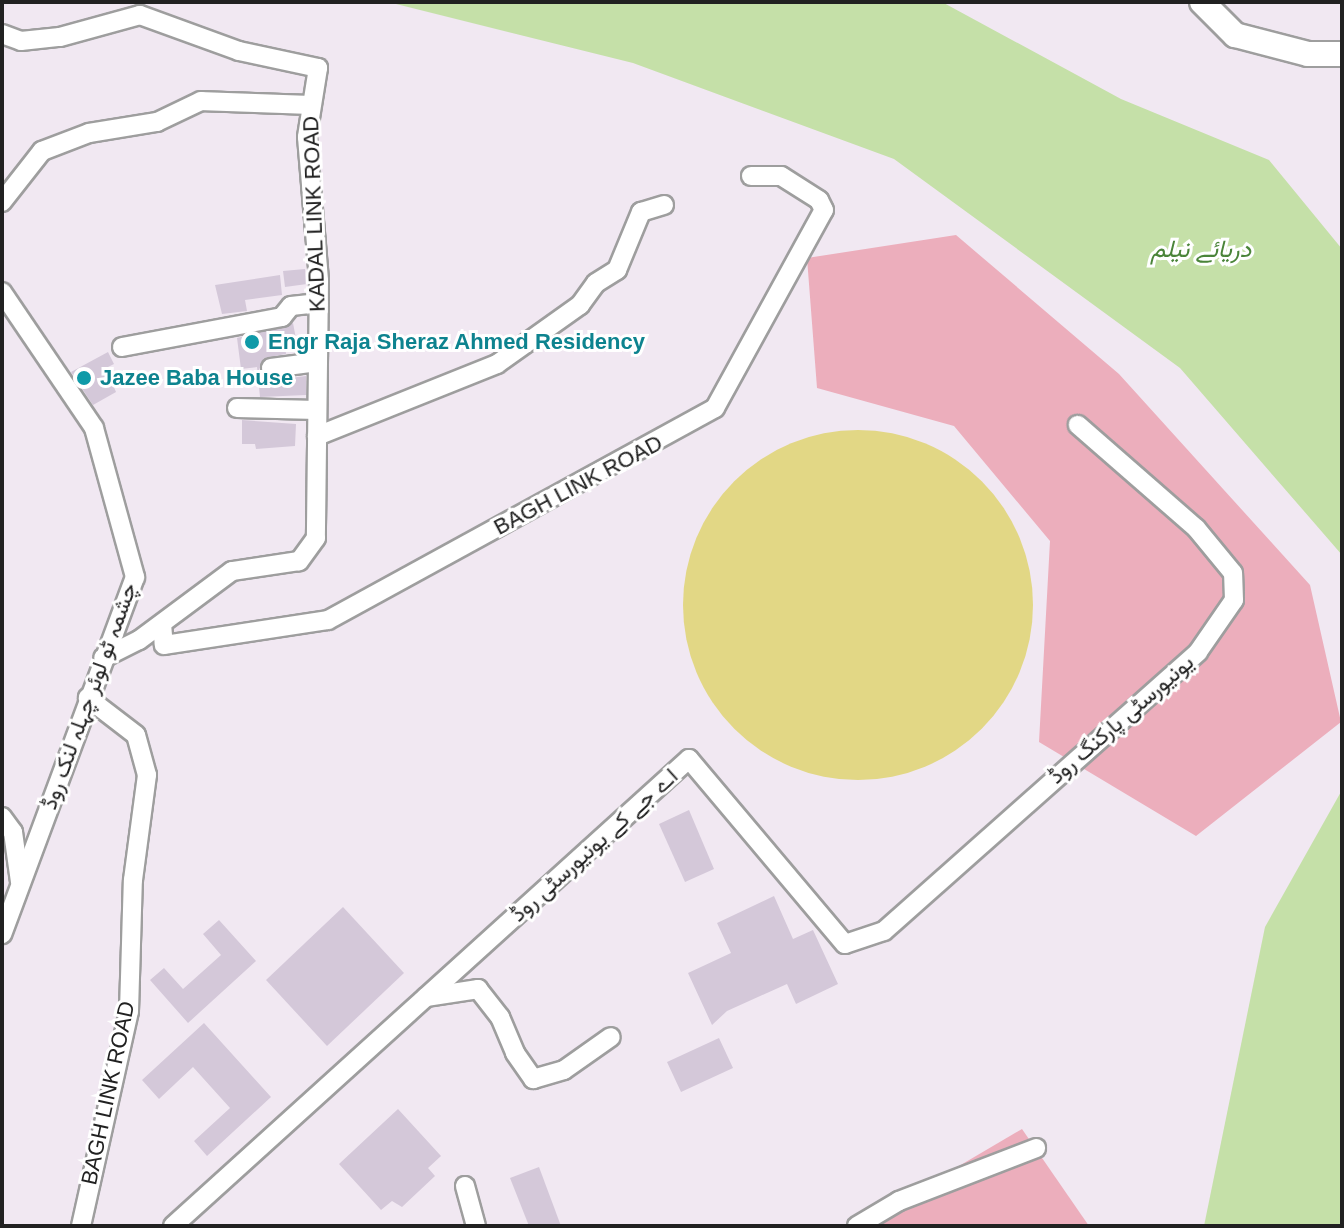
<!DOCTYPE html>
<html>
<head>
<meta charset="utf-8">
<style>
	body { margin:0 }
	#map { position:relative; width:1344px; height:1228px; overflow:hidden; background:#f1e8f2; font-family:Arial,Vazirmatn,sans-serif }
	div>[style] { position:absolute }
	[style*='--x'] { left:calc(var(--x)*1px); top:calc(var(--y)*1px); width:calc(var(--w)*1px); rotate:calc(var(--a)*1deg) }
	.grass>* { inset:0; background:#ecaebc }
	.pitch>* { inset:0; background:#e2d785 }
	.round { border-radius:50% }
	.water>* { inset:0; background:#c5e0a8 }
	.building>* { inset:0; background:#d4c8d9 }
	.roads { filter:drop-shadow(2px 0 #9e9e9e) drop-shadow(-2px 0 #9e9e9e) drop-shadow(0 2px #9e9e9e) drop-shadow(0 -2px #9e9e9e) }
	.minor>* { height:18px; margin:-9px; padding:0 9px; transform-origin:9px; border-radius:9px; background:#fff }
	.tertiary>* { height:24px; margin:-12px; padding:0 12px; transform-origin:12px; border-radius:12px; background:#fff }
	.dots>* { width:22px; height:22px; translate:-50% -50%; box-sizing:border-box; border:4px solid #fff; border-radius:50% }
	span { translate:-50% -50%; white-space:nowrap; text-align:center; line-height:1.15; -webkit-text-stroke:6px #fff; paint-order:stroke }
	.street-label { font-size:22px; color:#212121 }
	.culture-label { font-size:22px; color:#0d838f; font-weight:700 }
	.left { translate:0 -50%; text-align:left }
	.water-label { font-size:24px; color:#4a8439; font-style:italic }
	.frame { position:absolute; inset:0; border:4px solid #212121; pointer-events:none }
</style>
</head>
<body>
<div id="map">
	<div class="grass">
		<i style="clip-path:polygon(956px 235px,1119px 374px,1310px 585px,1341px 722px,1196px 836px,1039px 742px,1050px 541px,954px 426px,817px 388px,807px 258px)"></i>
		<i style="clip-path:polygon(1022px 1129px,1089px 1226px,857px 1226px)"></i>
	</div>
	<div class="pitch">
		<i class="round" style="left:683px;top:430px;width:350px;height:350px"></i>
	</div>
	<div class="water">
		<i style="clip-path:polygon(388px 2px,942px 2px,1121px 99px,1269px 160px,1342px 249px,1342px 555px,1180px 368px,894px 159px,633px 63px)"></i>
		<i style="clip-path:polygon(1342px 790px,1342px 1226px,1204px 1226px,1265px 927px)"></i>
	</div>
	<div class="building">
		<i style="clip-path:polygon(305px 269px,307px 284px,285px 287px,283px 271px)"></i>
		<i style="clip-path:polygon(280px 275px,282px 295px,245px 300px,247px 311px,222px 314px,215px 285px)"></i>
		<i style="clip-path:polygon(293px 323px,297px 344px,285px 345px,286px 354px,264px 358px,259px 370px,272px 380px,306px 376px,306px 395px,260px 397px,257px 367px,241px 369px,237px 338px)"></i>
		<i style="clip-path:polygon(108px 352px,114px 364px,106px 368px,116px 392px,93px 405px,71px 372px)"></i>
		<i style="clip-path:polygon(242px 420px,296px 424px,295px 446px,256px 449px,255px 444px,242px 444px)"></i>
		<i style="clip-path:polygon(689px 810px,714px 869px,685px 882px,659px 824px)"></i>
		<i style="clip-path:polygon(774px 896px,793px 939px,813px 930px,838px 984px,796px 1004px,787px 984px,727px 1011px,712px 1025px,688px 973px,731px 953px,717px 923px)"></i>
		<i style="clip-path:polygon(343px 907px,404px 973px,327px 1046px,266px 980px)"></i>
		<i style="clip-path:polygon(219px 920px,256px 961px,188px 1023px,150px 980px,164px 968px,183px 989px,221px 955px,203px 934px)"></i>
		<i style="clip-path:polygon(204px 1023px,271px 1097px,207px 1156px,194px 1141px,230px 1108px,193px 1067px,159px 1099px,142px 1080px)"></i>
		<i style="clip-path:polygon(719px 1038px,733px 1068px,681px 1092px,667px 1062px)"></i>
		<i style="clip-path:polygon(398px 1109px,441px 1156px,428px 1168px,435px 1176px,402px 1207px,392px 1201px,381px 1210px,339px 1164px)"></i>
		<i style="clip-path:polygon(539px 1167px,561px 1226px,529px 1226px,510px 1178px)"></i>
	</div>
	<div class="roads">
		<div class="minor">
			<i style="--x:2;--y:34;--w:20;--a:20"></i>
			<i style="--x:21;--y:41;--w:39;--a:-6"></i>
			<i style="--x:60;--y:37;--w:83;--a:-15.4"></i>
			<i style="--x:140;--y:15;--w:105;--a:20"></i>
			<i style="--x:239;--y:51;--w:81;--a:12.1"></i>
			<i style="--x:318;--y:68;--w:70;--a:99.1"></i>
			<i style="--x:307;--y:137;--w:144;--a:85.2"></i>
			<i style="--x:319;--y:281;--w:257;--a:90.7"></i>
			<i style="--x:316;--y:538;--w:29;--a:126"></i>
			<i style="--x:299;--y:561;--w:68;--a:171.5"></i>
			<i style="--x:232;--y:571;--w:116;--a:143.4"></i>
			<i style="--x:139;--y:640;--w:40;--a:153.4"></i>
			<i style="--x:2;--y:202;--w:65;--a:-51.9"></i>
			<i style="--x:42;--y:151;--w:50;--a:-21"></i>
			<i style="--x:89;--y:133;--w:69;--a:-9.2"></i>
			<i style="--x:157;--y:122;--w:49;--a:-25.5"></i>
			<i style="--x:201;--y:101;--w:108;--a:2.1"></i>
			<i style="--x:2;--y:292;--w:164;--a:55.9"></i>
			<i style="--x:94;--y:428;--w:155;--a:74.6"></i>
			<i style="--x:135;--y:577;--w:381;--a:110.4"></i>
			<i style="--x:122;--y:347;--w:163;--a:-10.6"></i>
			<i style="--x:282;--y:317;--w:14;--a:-51"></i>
			<i style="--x:291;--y:306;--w:28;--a:-6"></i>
			<i style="--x:271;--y:368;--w:47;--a:-7.3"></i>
			<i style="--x:237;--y:408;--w:80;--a:1.4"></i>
			<i style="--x:317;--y:436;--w:194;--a:-21.8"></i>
			<i style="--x:497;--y:364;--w:102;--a:-35.4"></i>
			<i style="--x:580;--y:305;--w:27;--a:-54"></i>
			<i style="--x:596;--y:283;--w:25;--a:-32"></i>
			<i style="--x:617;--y:270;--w:63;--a:-67.5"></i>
			<i style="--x:641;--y:212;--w:24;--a:-17"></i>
			<i style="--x:162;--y:624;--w:21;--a:85"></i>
			<i style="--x:164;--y:645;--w:166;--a:-8.7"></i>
			<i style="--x:328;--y:620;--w:441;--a:-28.7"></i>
			<i style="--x:715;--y:408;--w:226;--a:-61.2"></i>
			<i style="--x:824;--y:210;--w:11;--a:-117"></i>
			<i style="--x:819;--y:200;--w:45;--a:-147.7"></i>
			<i style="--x:781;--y:176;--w:30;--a:180"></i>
			<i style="--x:2;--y:817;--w:19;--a:54"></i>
			<i style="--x:13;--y:832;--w:50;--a:82"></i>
			<i style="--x:426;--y:997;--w:53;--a:-8.7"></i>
			<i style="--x:478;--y:989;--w:36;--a:52"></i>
			<i style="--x:500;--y:1017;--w:39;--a:67"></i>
			<i style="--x:515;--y:1053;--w:32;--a:55"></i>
			<i style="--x:533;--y:1079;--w:32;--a:-16"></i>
			<i style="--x:564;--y:1070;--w:57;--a:-35.1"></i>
			<i style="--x:465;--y:1186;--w:41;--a:74.6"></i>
			<i style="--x:81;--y:1226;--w:220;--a:-77.4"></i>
			<i style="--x:129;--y:1011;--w:131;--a:-88.3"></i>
			<i style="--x:133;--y:880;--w:106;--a:-82.4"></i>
			<i style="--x:147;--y:775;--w:41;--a:-105.4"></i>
			<i style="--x:136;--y:735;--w:61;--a:-142.4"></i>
			<i style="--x:173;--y:1226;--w:696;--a:-42.15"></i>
			<i style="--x:689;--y:759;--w:242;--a:49.9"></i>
			<i style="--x:845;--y:944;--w:41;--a:-18.4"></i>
			<i style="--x:884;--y:931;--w:420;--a:-41.6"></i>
			<i style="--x:1198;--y:652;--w:63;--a:-55.3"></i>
			<i style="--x:1234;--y:600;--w:27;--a:-92"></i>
			<i style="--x:1233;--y:573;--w:58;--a:-129.4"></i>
			<i style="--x:1196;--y:528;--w:157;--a:-138.9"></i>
			<i style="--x:857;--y:1226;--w:49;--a:-30.8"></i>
			<i style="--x:899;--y:1201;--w:147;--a:-21.1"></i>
		</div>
		<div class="tertiary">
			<i style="--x:1202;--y:2;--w:47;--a:45"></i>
			<i style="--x:1235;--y:35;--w:75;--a:14.6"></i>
			<i style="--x:1308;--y:54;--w:34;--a:0"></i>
		</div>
	</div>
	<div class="dots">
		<i style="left:252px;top:342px;background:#0f9aa8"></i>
		<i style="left:84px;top:378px;background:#0f9aa8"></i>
	</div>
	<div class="street-label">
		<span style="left:314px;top:214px;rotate:-92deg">KADAL LINK ROAD</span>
		<span style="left:578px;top:485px;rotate:-28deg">BAGH LINK ROAD</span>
		<span style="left:89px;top:696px;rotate:-70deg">چشمہ ٹو لوئر چہلہ لنک روڈ</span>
		<span style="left:1121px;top:719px;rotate:-41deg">یونیورسٹی پارکنگ روڈ</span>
		<span style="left:594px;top:845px;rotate:-42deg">اے جے کے یونیورسٹی روڈ</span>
		<span style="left:108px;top:1093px;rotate:-78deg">BAGH LINK ROAD</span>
	</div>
	<div class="culture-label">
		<span class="left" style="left:268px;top:342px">Engr Raja Sheraz Ahmed Residency</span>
		<span class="left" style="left:100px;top:378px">Jazee Baba House</span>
	</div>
	<div class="water-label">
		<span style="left:1201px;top:249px">دریائے نیلم</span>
	</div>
	<div class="frame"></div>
</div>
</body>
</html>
